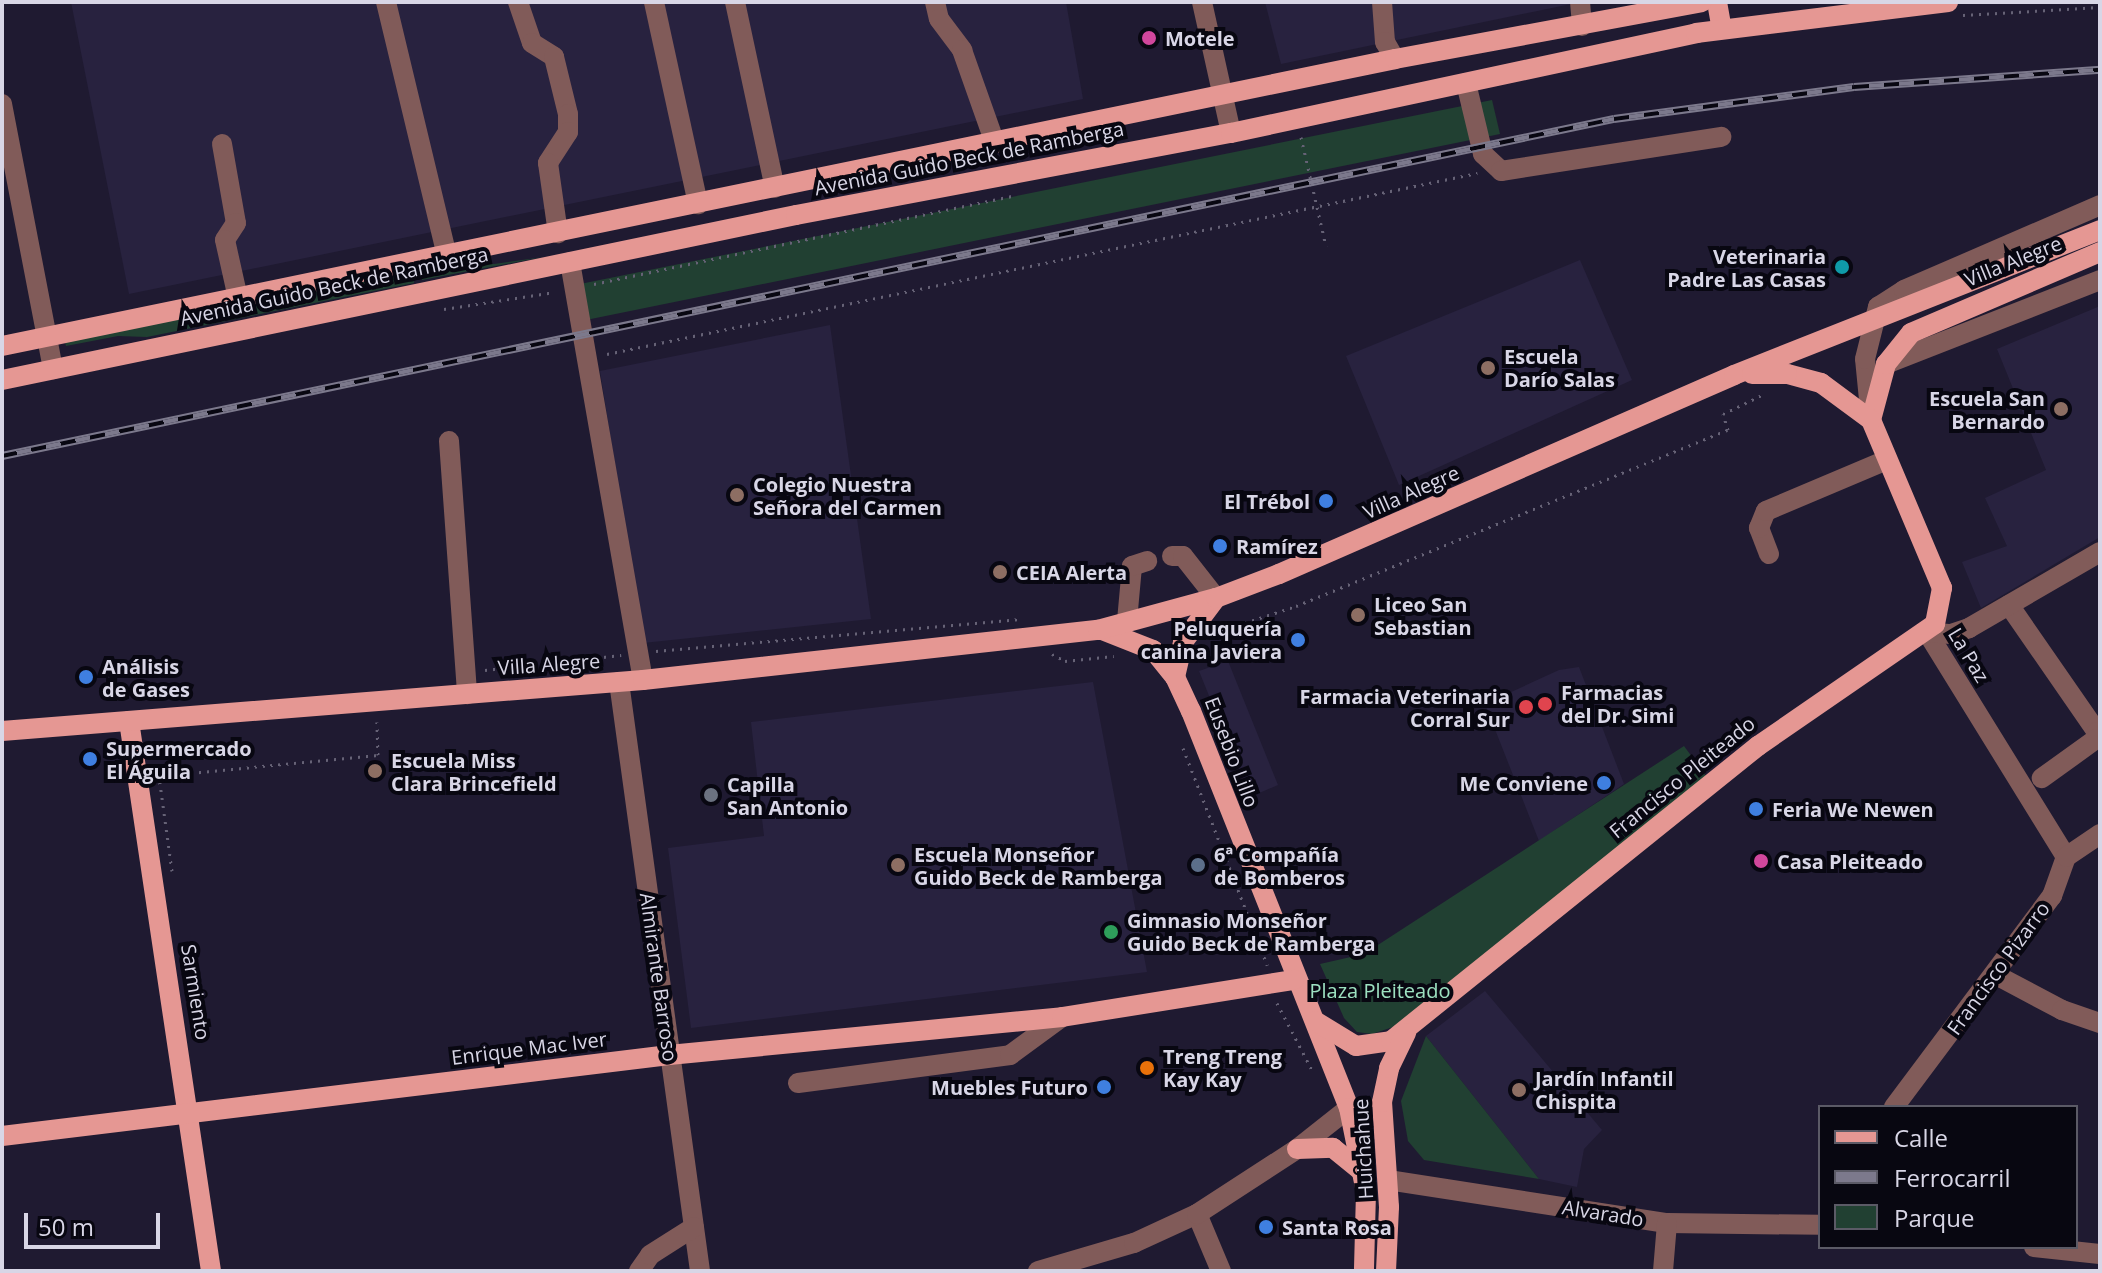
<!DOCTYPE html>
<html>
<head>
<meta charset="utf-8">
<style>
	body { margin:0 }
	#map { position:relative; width:2102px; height:1273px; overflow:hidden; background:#1f1a31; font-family:"Open Sans",sans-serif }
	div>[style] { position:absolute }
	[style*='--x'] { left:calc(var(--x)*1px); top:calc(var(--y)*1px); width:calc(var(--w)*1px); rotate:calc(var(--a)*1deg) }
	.built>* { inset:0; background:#28223f }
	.green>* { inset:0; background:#214032 }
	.path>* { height:3px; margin-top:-1.5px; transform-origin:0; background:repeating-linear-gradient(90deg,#666276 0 2px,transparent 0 8px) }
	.minor>* { height:20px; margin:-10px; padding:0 10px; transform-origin:10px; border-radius:10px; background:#815b59 }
	.major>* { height:20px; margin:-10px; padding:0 10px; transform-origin:10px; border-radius:10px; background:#e59793 }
	.rail>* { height:8px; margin-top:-4px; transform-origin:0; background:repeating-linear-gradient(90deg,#080711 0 15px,#7c798c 0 30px); box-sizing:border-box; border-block:2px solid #7c798c }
	.dots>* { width:22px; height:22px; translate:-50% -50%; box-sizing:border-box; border:4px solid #080711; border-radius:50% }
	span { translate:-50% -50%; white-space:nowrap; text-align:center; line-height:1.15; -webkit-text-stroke:8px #080711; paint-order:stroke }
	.poi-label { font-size:20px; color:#d8d6e6; font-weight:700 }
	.left { translate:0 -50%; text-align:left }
	.right { translate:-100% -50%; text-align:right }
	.street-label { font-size:20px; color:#d8d6e6 }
	.park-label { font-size:20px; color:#9de1c1 }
	.frame { position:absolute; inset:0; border:4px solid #d8d6e6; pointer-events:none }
	.legend { position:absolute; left:1818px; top:1105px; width:260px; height:144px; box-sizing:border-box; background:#080711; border:2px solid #5b5a66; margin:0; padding:10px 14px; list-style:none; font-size:24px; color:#d8d6e6 }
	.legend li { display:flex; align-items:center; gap:16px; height:40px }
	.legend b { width:40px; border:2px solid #5b5a66 }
	.scale { position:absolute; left:24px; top:1213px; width:136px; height:36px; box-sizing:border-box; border:4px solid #d8d6e6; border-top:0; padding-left:10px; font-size:24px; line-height:28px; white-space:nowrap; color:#d8d6e6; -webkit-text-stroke:6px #080711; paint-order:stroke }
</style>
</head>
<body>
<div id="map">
	<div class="built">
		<i style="clip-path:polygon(71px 2px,1066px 2px,1083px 99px,129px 294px)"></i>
		<i style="clip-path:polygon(1265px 2px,1581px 2px,1281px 64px)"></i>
		<i style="clip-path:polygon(1580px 260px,1632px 380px,1399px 485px,1346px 356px)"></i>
		<i style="clip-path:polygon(2100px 306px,2100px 537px,1981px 608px,1962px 562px,2007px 546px,1985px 498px,2046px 470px,1997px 349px)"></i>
		<i style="clip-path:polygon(830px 325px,871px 619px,643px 643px,600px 371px)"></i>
		<i style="clip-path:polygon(1228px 661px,1278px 785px,1250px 797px,1199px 671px)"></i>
		<i style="clip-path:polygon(1579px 667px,1624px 784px,1539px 841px,1485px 704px,1559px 670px)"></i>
		<i style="clip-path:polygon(1093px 682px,1147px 972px,691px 1028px,668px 848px,764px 836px,751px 722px)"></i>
		<i style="clip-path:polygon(1485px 991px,1602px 1130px,1584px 1149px,1577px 1187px,1539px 1179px,1426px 1036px)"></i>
	</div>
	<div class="green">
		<i style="clip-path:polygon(1492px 100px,1500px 134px,586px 320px,580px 284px)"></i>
		<i style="clip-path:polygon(543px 257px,422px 280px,420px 271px,471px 261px,494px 264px)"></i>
		<i style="clip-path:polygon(412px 272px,414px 283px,147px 337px,118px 336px,66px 346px,65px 342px)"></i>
		<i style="clip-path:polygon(1684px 746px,1706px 776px,1399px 1025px,1372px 1034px,1357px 1032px,1344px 1018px,1320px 964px,1364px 954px)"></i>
		<i style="clip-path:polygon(1426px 1036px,1539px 1179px,1424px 1160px,1408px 1141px,1401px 1101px)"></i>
	</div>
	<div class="path">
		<i style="--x:1963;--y:15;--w:137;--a:-3.3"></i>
		<i style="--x:1301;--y:137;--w:112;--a:77.1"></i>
		<i style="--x:594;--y:284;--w:432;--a:-11.9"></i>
		<i style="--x:444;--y:309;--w:112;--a:-8.7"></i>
		<i style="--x:607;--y:354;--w:889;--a:-11.75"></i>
		<i style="--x:1214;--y:633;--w:86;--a:-18.2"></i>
		<i style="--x:1296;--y:606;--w:466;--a:-22.2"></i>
		<i style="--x:1728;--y:430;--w:17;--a:-107"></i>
		<i style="--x:1723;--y:414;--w:46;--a:-26"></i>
		<i style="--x:656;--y:651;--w:367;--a:-5"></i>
		<i style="--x:1052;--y:654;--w:15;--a:28"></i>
		<i style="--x:1065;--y:661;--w:49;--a:-5.8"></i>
		<i style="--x:485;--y:670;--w:137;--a:-6.3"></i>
		<i style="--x:1183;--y:748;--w:233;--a:68.8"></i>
		<i style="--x:172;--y:871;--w:96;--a:-97.8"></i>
		<i style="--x:159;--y:776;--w:220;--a:-5.5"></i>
		<i style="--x:378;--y:755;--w:33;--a:-92"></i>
		<i style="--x:1277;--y:1003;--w:76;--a:62.4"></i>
	</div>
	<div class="minor">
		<i style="--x:386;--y:2;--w:261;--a:76.5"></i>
		<i style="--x:518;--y:2;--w:43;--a:71.1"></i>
		<i style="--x:532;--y:43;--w:26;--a:32"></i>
		<i style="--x:554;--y:57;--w:59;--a:76.2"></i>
		<i style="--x:568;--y:114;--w:18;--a:90"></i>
		<i style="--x:568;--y:132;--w:37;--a:123"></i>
		<i style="--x:548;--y:163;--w:71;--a:81.9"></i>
		<i style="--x:654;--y:2;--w:207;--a:77.7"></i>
		<i style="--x:735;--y:2;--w:190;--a:77.9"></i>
		<i style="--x:935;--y:2;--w:17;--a:77"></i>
		<i style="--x:939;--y:19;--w:39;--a:53"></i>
		<i style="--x:962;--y:50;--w:99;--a:70.5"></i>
		<i style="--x:1202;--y:2;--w:134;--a:77.5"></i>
		<i style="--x:1382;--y:2;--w:40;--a:85.7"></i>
		<i style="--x:1385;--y:42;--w:20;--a:60"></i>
		<i style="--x:1580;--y:2;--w:24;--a:85"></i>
		<i style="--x:1466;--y:83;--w:73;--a:76.5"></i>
		<i style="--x:1483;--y:154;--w:25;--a:43"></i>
		<i style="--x:1501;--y:171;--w:223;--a:-8.8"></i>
		<i style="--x:2;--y:104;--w:270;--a:79.1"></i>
		<i style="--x:222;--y:144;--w:80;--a:80"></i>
		<i style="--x:236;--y:223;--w:20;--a:123"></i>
		<i style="--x:225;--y:240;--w:59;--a:77.4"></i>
		<i style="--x:570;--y:262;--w:424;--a:80.1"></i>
		<i style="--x:1886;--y:364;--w:230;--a:-21.4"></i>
		<i style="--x:1871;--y:420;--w:61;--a:-95.6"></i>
		<i style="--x:1865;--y:359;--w:54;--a:-76"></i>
		<i style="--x:1878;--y:307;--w:31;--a:-33"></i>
		<i style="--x:1904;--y:290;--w:214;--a:-23.4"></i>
		<i style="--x:449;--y:441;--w:254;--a:85.9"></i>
		<i style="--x:1769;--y:554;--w:28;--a:-111"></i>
		<i style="--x:1759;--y:528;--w:18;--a:-68"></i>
		<i style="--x:1766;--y:511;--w:131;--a:-22.9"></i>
		<i style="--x:1172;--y:556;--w:11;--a:0"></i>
		<i style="--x:1183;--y:556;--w:53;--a:51.8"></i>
		<i style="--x:2009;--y:605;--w:155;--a:55.3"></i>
		<i style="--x:2097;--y:732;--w:7;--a:98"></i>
		<i style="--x:2096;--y:739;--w:67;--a:144.2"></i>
		<i style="--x:1127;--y:621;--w:55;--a:-84.8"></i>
		<i style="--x:1132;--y:566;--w:16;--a:-18"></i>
		<i style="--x:619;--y:682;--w:595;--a:82.17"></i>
		<i style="--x:2066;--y:857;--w:264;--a:-121.7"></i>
		<i style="--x:1927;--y:632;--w:24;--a:5"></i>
		<i style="--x:1951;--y:634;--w:19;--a:-18"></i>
		<i style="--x:1969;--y:628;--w:151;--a:-30.1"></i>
		<i style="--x:1996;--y:975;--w:75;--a:27.9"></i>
		<i style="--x:2062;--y:1010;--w:40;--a:18.9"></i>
		<i style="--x:798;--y:1083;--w:214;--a:-7.5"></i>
		<i style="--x:1010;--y:1055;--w:64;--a:-36.2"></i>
		<i style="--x:1894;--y:1107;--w:264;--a:-53.2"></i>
		<i style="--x:2052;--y:896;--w:41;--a:-70.3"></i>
		<i style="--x:2066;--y:857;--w:41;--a:-34.1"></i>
		<i style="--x:1388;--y:1180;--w:282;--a:8.8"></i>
		<i style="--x:1667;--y:1223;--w:153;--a:0.7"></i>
		<i style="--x:1197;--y:1214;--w:62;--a:67.2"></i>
		<i style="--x:2034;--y:1247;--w:66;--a:6.1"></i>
		<i style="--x:639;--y:1271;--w:19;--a:-55"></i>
		<i style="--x:650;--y:1255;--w:52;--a:-32.5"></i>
		<i style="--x:1038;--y:1271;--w:100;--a:-16.3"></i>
		<i style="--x:1134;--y:1243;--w:69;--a:-24.7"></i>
		<i style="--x:1197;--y:1214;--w:119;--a:-33"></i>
		<i style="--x:1297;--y:1149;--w:66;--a:-38.3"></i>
		<i style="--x:1663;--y:1271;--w:48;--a:-85.2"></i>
	</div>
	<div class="major">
		<i style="--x:1717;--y:2;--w:27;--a:80"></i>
		<i style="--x:2;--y:346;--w:1422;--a:-11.64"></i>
		<i style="--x:1395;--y:59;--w:312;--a:-10.5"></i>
		<i style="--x:2;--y:380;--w:811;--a:-11.74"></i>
		<i style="--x:796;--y:215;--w:443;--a:-10.7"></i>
		<i style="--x:1231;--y:133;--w:476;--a:-12.1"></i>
		<i style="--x:1696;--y:33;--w:254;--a:-7"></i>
		<i style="--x:1871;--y:420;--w:58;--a:-75"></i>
		<i style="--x:1886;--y:364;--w:40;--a:-51"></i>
		<i style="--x:1911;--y:333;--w:206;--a:-23.2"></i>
		<i style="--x:1102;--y:630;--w:55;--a:21.4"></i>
		<i style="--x:1153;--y:650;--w:35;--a:51"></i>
		<i style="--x:1175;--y:677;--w:38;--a:65"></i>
		<i style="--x:1191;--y:711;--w:427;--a:68.3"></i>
		<i style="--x:1349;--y:1108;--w:86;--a:78.6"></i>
		<i style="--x:1366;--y:1192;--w:79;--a:91.5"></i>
		<i style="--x:1175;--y:677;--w:36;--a:-77"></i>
		<i style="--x:1183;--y:642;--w:55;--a:-53.1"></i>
		<i style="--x:129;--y:721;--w:556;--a:81.52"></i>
		<i style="--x:2;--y:731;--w:643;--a:-4.55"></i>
		<i style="--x:643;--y:680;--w:458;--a:-6.3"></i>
		<i style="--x:1098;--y:630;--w:122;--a:-15.2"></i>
		<i style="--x:1216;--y:598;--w:67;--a:-20.9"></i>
		<i style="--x:1279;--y:574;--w:497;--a:-23.6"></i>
		<i style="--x:1734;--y:375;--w:394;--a:-21.6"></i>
		<i style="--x:1315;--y:1021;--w:48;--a:31.4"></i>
		<i style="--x:1356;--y:1046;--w:35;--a:-8"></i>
		<i style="--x:1391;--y:1041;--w:471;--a:-38.8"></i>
		<i style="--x:1758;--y:746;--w:215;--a:-34.6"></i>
		<i style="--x:1935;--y:624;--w:37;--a:-79"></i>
		<i style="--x:1942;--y:588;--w:182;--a:-112.9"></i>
		<i style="--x:1871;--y:420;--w:62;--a:-143.5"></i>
		<i style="--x:1821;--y:383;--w:35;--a:-165"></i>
		<i style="--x:1787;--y:374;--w:35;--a:180"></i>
		<i style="--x:2;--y:1136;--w:672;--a:-6.92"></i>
		<i style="--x:669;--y:1055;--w:395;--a:-5.5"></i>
		<i style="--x:1062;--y:1017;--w:235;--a:-9.1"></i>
		<i style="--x:1297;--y:1149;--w:36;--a:-2"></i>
		<i style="--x:1333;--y:1148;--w:38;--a:39"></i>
		<i style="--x:1386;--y:1271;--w:64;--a:-87.3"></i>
		<i style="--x:1389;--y:1207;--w:105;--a:-93.8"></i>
		<i style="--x:1382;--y:1102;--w:35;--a:-78"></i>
		<i style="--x:1389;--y:1068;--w:39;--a:-64"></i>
	</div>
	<div class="rail">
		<i style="--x:2;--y:456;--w:1647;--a:-11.81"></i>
		<i style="--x:1614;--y:119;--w:242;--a:-7.6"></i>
		<i style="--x:1854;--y:87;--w:247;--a:-4"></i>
	</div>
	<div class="dots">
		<i style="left:1149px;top:38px;background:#d1479c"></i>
		<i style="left:1842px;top:267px;background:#0f9aa8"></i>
		<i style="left:1488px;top:368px;background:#8d6e63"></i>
		<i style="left:2061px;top:409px;background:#8d6e63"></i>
		<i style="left:737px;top:495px;background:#8d6e63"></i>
		<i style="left:1326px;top:501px;background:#3f7fe0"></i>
		<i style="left:1220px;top:546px;background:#3f7fe0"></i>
		<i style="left:1000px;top:572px;background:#8d6e63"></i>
		<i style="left:1358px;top:615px;background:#8d6e63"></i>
		<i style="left:1298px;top:640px;background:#3f7fe0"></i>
		<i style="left:86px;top:677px;background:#3f7fe0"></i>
		<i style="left:1545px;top:704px;background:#e0444e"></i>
		<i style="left:1526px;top:707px;background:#e0444e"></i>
		<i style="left:90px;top:759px;background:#3f7fe0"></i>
		<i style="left:375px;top:771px;background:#8d6e63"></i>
		<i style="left:1604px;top:783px;background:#3f7fe0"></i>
		<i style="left:711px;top:795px;background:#6b7280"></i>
		<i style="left:1756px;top:809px;background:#3f7fe0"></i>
		<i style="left:1761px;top:861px;background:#d1479c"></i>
		<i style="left:898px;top:865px;background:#8d6e63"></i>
		<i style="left:1198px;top:865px;background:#5c6f8a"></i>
		<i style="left:1111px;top:932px;background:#2e9e5b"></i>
		<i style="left:1147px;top:1068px;background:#e8710a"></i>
		<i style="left:1104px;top:1087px;background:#3f7fe0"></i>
		<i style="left:1519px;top:1090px;background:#8d6e63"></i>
		<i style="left:1266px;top:1227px;background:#3f7fe0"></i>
	</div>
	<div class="poi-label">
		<span class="left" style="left:1165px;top:38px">Motele</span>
		<span class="right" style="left:1826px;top:268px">Veterinaria<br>Padre Las Casas</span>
		<span class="left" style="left:1504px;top:368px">Escuela<br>Darío Salas</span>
		<span class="right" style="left:2045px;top:410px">Escuela San<br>Bernardo</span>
		<span class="left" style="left:753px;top:496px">Colegio Nuestra<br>Señora del Carmen</span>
		<span class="right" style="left:1310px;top:501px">El Trébol</span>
		<span class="left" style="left:1236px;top:546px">Ramírez</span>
		<span class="left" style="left:1016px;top:572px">CEIA Alerta</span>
		<span class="left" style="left:1374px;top:616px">Liceo San<br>Sebastian</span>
		<span class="right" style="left:1282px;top:640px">Peluquería<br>canina Javiera</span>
		<span class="left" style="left:102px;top:678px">Análisis<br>de Gases</span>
		<span class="left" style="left:1561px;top:704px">Farmacias<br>del Dr. Simi</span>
		<span class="right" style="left:1510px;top:708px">Farmacia Veterinaria<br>Corral Sur</span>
		<span class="left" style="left:106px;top:760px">Supermercado<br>El Águila</span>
		<span class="left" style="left:391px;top:772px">Escuela Miss<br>Clara Brincefield</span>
		<span class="right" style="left:1588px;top:783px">Me Conviene</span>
		<span class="left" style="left:727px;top:796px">Capilla<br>San Antonio</span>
		<span class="left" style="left:1772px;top:809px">Feria We Newen</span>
		<span class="left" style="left:914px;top:866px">Escuela Monseñor<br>Guido Beck de Ramberga</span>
		<span class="left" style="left:1214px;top:866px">6ª Compañía<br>de Bomberos</span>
		<span class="left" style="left:1777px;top:861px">Casa Pleiteado</span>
		<span class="left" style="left:1127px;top:932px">Gimnasio Monseñor<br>Guido Beck de Ramberga</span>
		<span class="left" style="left:1163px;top:1068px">Treng Treng<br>Kay Kay</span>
		<span class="left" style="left:1535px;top:1090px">Jardín Infantil<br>Chispita</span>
		<span class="right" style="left:1088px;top:1087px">Muebles Futuro</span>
		<span class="left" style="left:1282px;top:1227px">Santa Rosa</span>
	</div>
	<div class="street-label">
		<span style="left:969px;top:158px;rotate:-11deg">Avenida Guido Beck de Ramberga</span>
		<span style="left:2013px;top:261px;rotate:-22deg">Villa Alegre</span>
		<span style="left:334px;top:286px;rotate:-12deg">Avenida Guido Beck de Ramberga</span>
		<span style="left:1411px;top:492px;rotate:-24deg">Villa Alegre</span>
		<span style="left:1969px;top:655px;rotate:59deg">La Paz</span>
		<span style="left:549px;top:664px;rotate:-4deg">Villa Alegre</span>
		<span style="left:1232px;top:752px;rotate:69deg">Eusebio Lillo</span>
		<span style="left:1682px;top:777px;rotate:-39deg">Francisco Pleiteado</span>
		<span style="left:1998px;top:968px;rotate:-54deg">Francisco Pizarro</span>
		<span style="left:659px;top:977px;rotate:82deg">Almirante Barroso</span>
		<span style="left:196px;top:992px;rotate:81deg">Sarmiento</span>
		<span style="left:529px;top:1048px;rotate:-7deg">Enrique Mac Iver</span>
		<span style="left:1363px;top:1149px;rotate:-93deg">Huichahue</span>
		<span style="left:1603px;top:1213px;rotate:9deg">Alvarado</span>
	</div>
	<div class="park-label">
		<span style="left:1380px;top:990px">Plaza Pleiteado</span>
	</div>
	<div class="frame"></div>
	<ul class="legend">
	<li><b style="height:10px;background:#e59793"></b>Calle</li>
	<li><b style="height:10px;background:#7c798c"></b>Ferrocarril</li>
	<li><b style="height:22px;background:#214032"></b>Parque</li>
	</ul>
	<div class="scale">50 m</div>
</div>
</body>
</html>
